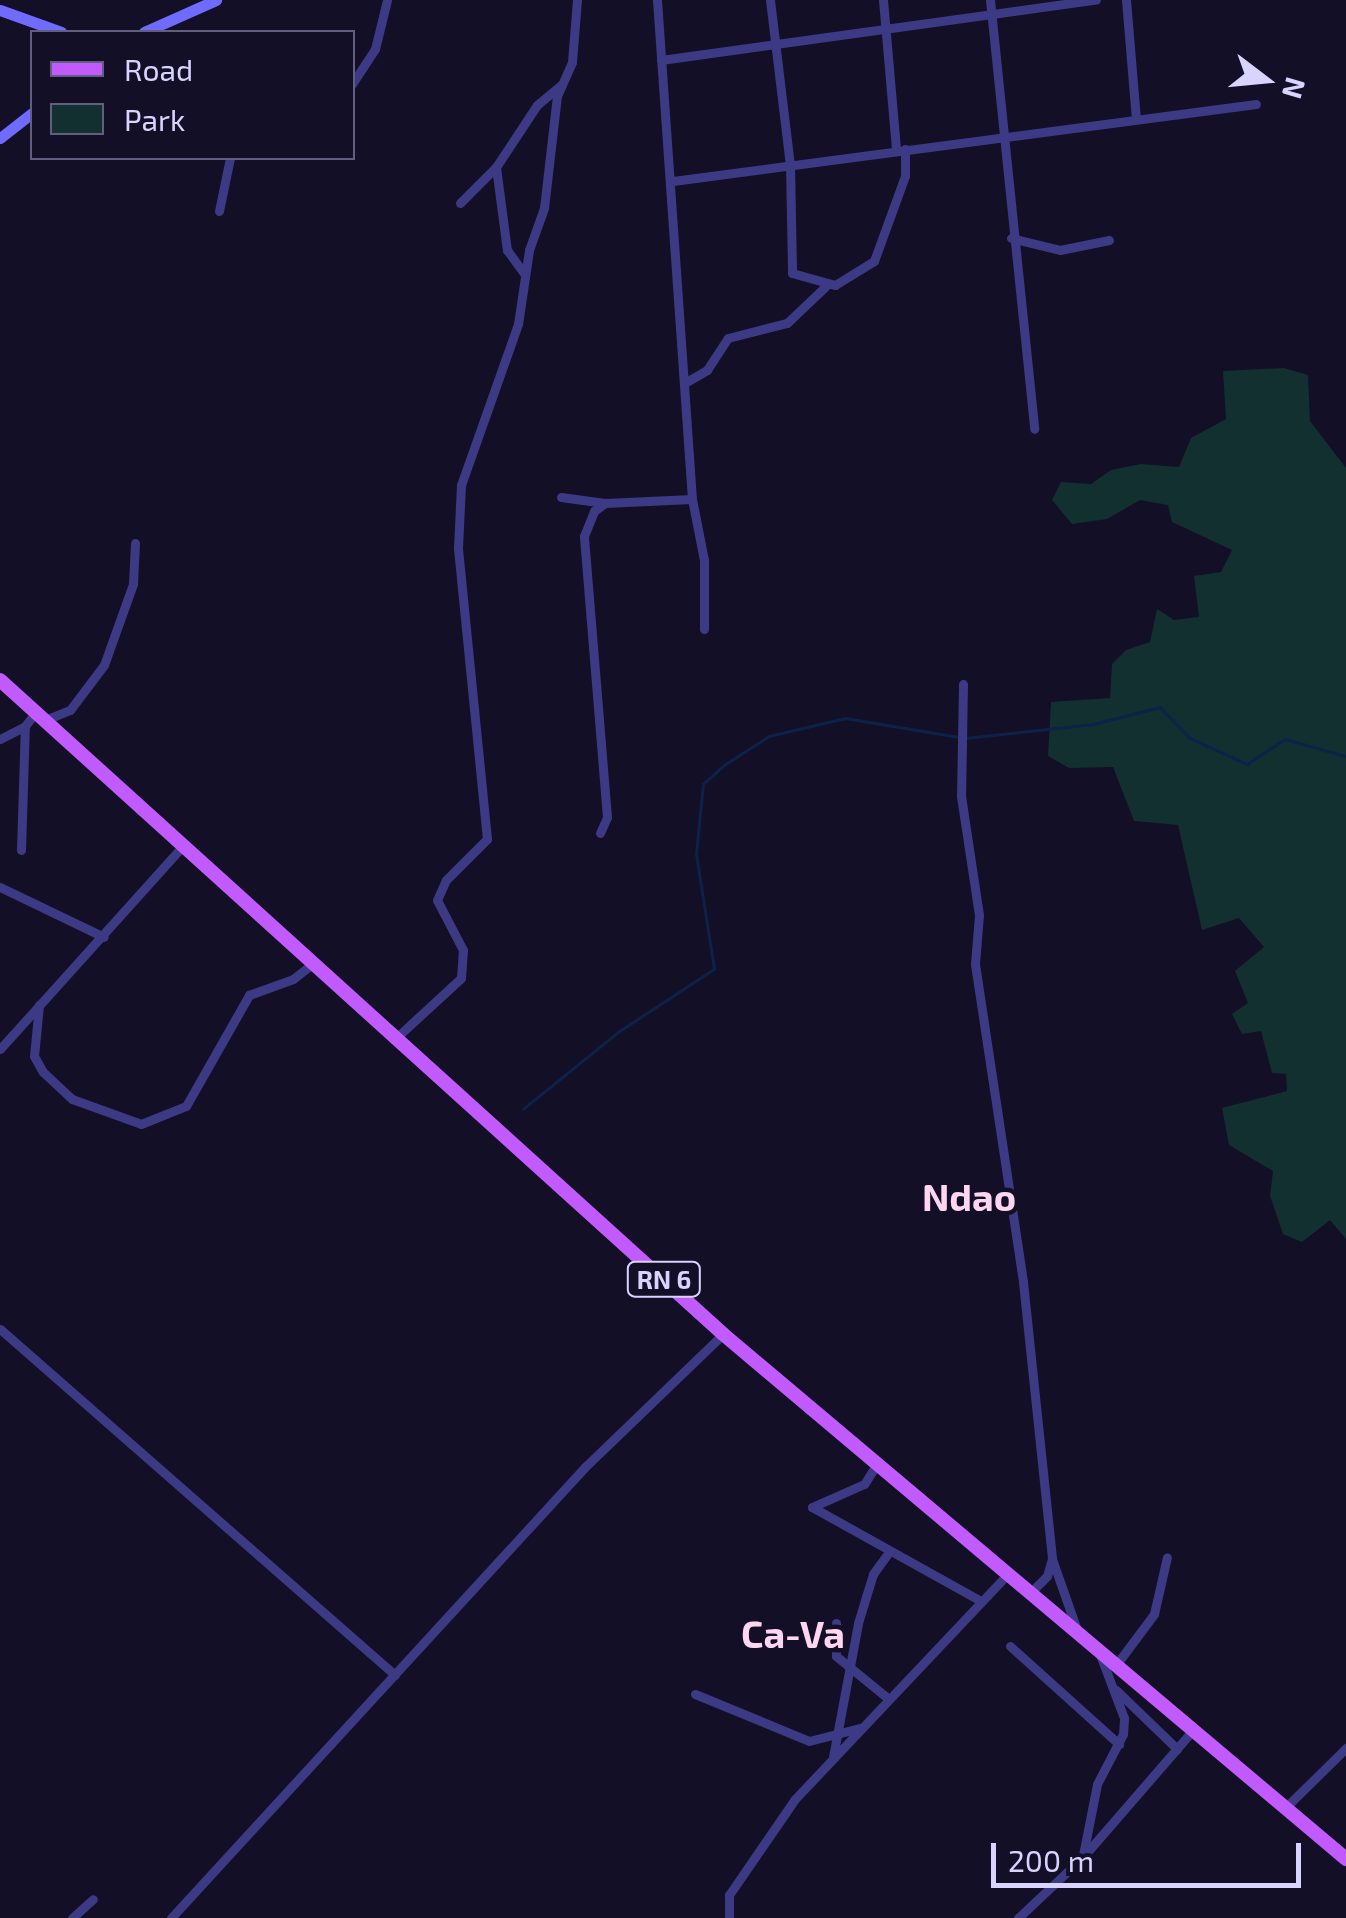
<!DOCTYPE html>
<html>
<head>
<meta charset="utf-8">
<style>
	body { margin:0 }
	#map { position:relative; width:1346px; height:1918px; overflow:hidden; background:#130f26; font-family:"Exo 2",sans-serif }
	div>[style] { position:absolute }
	[style*='--x'] { left:calc(var(--x)*1px); top:calc(var(--y)*1px); width:calc(var(--w)*1px); rotate:calc(var(--a)*1deg) }
	.green>* { inset:0; background:#12302f }
	.stream>* { height:2.5px; margin:-1.25px; padding:0 1.25px; transform-origin:1.25px; border-radius:1.25px; background:#0c2248 }
	.street>* { height:9px; margin:-4.5px; padding:0 4.5px; transform-origin:4.5px; border-radius:4.5px; background:#3d3a85 }
	.secondary>* { height:11px; margin:-5.5px; padding:0 5.5px; transform-origin:5.5px; border-radius:5.5px; background:#6f6bff }
	.primary>* { height:14px; margin:-7px; padding:0 7px; transform-origin:7px; border-radius:7px; background:#c25bff }
	span { translate:-50% -50%; white-space:nowrap; text-align:center; line-height:1.15; -webkit-text-stroke:9px #130f26; paint-order:stroke }
	.shield-label span { padding:2px 8px; background:#130f26; border:2px solid; border-radius:8px; -webkit-text-stroke-width:0 }
	.shield-label { font-size:25px; color:#d9d4ff; font-weight:700 }
	.district-label { font-size:38px; color:#ffd6f0; font-weight:700 }
	.legend { position:absolute; left:30px; top:30px; width:325px; height:130px; box-sizing:border-box; background:#130f26; border:2px solid #625e7d; margin:0; padding:12px 18px; list-style:none; font-size:30px; color:#d9d4ff }
	.legend li { display:flex; align-items:center; gap:20px; height:50px }
	.legend b { width:50px; border:2px solid #625e7d }
	.north { position:absolute; left:1216px; top:30px; width:100px; height:100px; -webkit-text-stroke:8px #130f26; paint-order:stroke; rotate:106deg; font-size:28px; font-weight:700; line-height:40px; text-align:center; color:#d9d4ff }
	.north::after { content:''; display:block; margin:auto; width:35px; height:45px; background:#d9d4ff; clip-path:polygon(50% 0,100% 100%,50% 72%,0 100%) }
	.scale { position:absolute; left:991px; top:1843px; width:310px; height:45px; box-sizing:border-box; border:5px solid #d9d4ff; border-top:0; padding-left:12px; font-size:30px; line-height:35px; white-space:nowrap; color:#d9d4ff; -webkit-text-stroke:8px #130f26; paint-order:stroke }
</style>
</head>
<body>
<div id="map">
	<div class="green">
		<i style="clip-path:polygon(1284px 368px,1308px 375px,1310px 421px,1346px 468px,1346px 1239px,1330px 1220px,1302px 1242px,1283px 1234px,1270px 1196px,1273px 1171px,1229px 1145px,1222px 1108px,1287px 1091px,1286px 1074px,1272px 1073px,1261px 1031px,1242px 1034px,1232px 1014px,1248px 1003px,1235px 971px,1264px 947px,1239px 918px,1202px 930px,1178px 825px,1134px 821px,1113px 767px,1069px 768px,1048px 756px,1051px 702px,1110px 698px,1112px 664px,1126px 650px,1150px 642px,1157px 609px,1174px 620px,1199px 617px,1194px 576px,1221px 572px,1232px 550px,1172px 522px,1168px 505px,1140px 500px,1107px 519px,1072px 524px,1052px 500px,1061px 482px,1091px 484px,1111px 470px,1141px 464px,1179px 467px,1191px 438px,1226px 419px,1223px 371px)"></i>
	</div>
	<div class="stream">
		<i style="--x:966;--y:738;--w:128;--a:-6.3"></i>
		<i style="--x:1093;--y:724;--w:69;--a:-14.2"></i>
		<i style="--x:1160;--y:707;--w:43;--a:45.9"></i>
		<i style="--x:1190;--y:738;--w:63;--a:24.5"></i>
		<i style="--x:1247;--y:764;--w:45;--a:-33.3"></i>
		<i style="--x:1285;--y:739;--w:63;--a:15.6"></i>
		<i style="--x:523;--y:1109;--w:122;--a:-39"></i>
		<i style="--x:618;--y:1032;--w:115;--a:-33.3"></i>
		<i style="--x:714;--y:969;--w:116;--a:-98.9"></i>
		<i style="--x:696;--y:854;--w:70;--a:-84.3"></i>
		<i style="--x:703;--y:784;--w:28;--a:-42"></i>
		<i style="--x:724;--y:765;--w:54;--a:-32.8"></i>
		<i style="--x:769;--y:736;--w:78;--a:-13.3"></i>
		<i style="--x:845;--y:718;--w:115;--a:9.5"></i>
	</div>
	<div class="street">
		<i style="--x:657;--y:0;--w:500;--a:85.99"></i>
		<i style="--x:692;--y:499;--w:62;--a:78.9"></i>
		<i style="--x:704;--y:560;--w:69;--a:90"></i>
		<i style="--x:770;--y:0;--w:166;--a:83.1"></i>
		<i style="--x:790;--y:165;--w:108;--a:88.9"></i>
		<i style="--x:792;--y:273;--w:45;--a:15.6"></i>
		<i style="--x:835;--y:285;--w:46;--a:-31.6"></i>
		<i style="--x:874;--y:261;--w:90;--a:-70"></i>
		<i style="--x:905;--y:176;--w:27;--a:-90"></i>
		<i style="--x:883;--y:0;--w:150;--a:85"></i>
		<i style="--x:990;--y:0;--w:431;--a:84.1"></i>
		<i style="--x:1126;--y:0;--w:120;--a:85.2"></i>
		<i style="--x:661;--y:60;--w:439;--a:-7.9"></i>
		<i style="--x:352;--y:84;--w:42;--a:-56.7"></i>
		<i style="--x:375;--y:49;--w:50;--a:-76.2"></i>
		<i style="--x:496;--y:167;--w:84;--a:82.5"></i>
		<i style="--x:507;--y:250;--w:29;--a:54"></i>
		<i style="--x:673;--y:181;--w:588;--a:-7.52"></i>
		<i style="--x:460;--y:203;--w:51;--a:-45"></i>
		<i style="--x:496;--y:167;--w:74;--a:-56.5"></i>
		<i style="--x:537;--y:105;--w:31;--a:-40"></i>
		<i style="--x:219;--y:211;--w:54;--a:-78.3"></i>
		<i style="--x:1011;--y:238;--w:50;--a:13.8"></i>
		<i style="--x:1060;--y:250;--w:50;--a:-11.5"></i>
		<i style="--x:688;--y:381;--w:22;--a:-30"></i>
		<i style="--x:707;--y:370;--w:38;--a:-57"></i>
		<i style="--x:728;--y:338;--w:61;--a:-14.3"></i>
		<i style="--x:787;--y:323;--w:54;--a:-43.5"></i>
		<i style="--x:561;--y:497;--w:44;--a:7.8"></i>
		<i style="--x:605;--y:503;--w:87;--a:-2.6"></i>
		<i style="--x:963;--y:684;--w:112;--a:91"></i>
		<i style="--x:961;--y:796;--w:120;--a:81.4"></i>
		<i style="--x:979;--y:915;--w:49;--a:94.7"></i>
		<i style="--x:975;--y:964;--w:322;--a:81.4"></i>
		<i style="--x:1023;--y:1282;--w:279;--a:84"></i>
		<i style="--x:1052;--y:1559;--w:75;--a:70.6"></i>
		<i style="--x:45;--y:720;--w:27;--a:-22"></i>
		<i style="--x:70;--y:710;--w:56;--a:-52.9"></i>
		<i style="--x:104;--y:665;--w:86;--a:-70.3"></i>
		<i style="--x:133;--y:584;--w:41;--a:-87.2"></i>
		<i style="--x:0;--y:739;--w:28;--a:-27"></i>
		<i style="--x:25;--y:726;--w:18;--a:-52"></i>
		<i style="--x:600;--y:833;--w:17;--a:-66"></i>
		<i style="--x:607;--y:817;--w:282;--a:-94.7"></i>
		<i style="--x:584;--y:536;--w:27;--a:-68"></i>
		<i style="--x:594;--y:511;--w:14;--a:-36"></i>
		<i style="--x:21;--y:850;--w:124;--a:-88.2"></i>
		<i style="--x:0;--y:887;--w:115;--a:25.7"></i>
		<i style="--x:39;--y:1005;--w:51;--a:95.6"></i>
		<i style="--x:34;--y:1056;--w:18;--a:61"></i>
		<i style="--x:43;--y:1072;--w:40;--a:43"></i>
		<i style="--x:72;--y:1099;--w:73;--a:19.9"></i>
		<i style="--x:141;--y:1124;--w:48;--a:-21.8"></i>
		<i style="--x:186;--y:1106;--w:128;--a:-60.4"></i>
		<i style="--x:249;--y:995;--w:47;--a:-20"></i>
		<i style="--x:293;--y:979;--w:23;--a:-38"></i>
		<i style="--x:396;--y:1038;--w:88;--a:-42.7"></i>
		<i style="--x:461;--y:978;--w:28;--a:-86"></i>
		<i style="--x:463;--y:950;--w:56;--a:-117.5"></i>
		<i style="--x:437;--y:900;--w:22;--a:-66"></i>
		<i style="--x:446;--y:880;--w:58;--a:-45"></i>
		<i style="--x:487;--y:839;--w:292;--a:-95.7"></i>
		<i style="--x:458;--y:548;--w:63;--a:-87.3"></i>
		<i style="--x:461;--y:485;--w:171;--a:-70.5"></i>
		<i style="--x:518;--y:324;--w:75;--a:-81.5"></i>
		<i style="--x:529;--y:250;--w:45;--a:-70.3"></i>
		<i style="--x:544;--y:208;--w:113;--a:-83.4"></i>
		<i style="--x:557;--y:96;--w:37;--a:-66"></i>
		<i style="--x:572;--y:62;--w:62;--a:-85.4"></i>
		<i style="--x:0;--y:1049;--w:270;--a:-48"></i>
		<i style="--x:0;--y:1329;--w:525;--a:41.22"></i>
		<i style="--x:878;--y:1462;--w:26;--a:122"></i>
		<i style="--x:864;--y:1484;--w:57;--a:156.1"></i>
		<i style="--x:812;--y:1507;--w:193;--a:29.1"></i>
		<i style="--x:1030;--y:1593;--w:24;--a:-45"></i>
		<i style="--x:1047;--y:1576;--w:18;--a:-74"></i>
		<i style="--x:836;--y:1623;--w:33;--a:90"></i>
		<i style="--x:836;--y:1656;--w:68;--a:39.1"></i>
		<i style="--x:1010;--y:1646;--w:147;--a:42"></i>
		<i style="--x:1116;--y:1665;--w:64;--a:-53.3"></i>
		<i style="--x:1154;--y:1614;--w:58;--a:-77.2"></i>
		<i style="--x:1116;--y:1690;--w:85;--a:44"></i>
		<i style="--x:695;--y:1694;--w:123;--a:22.4"></i>
		<i style="--x:809;--y:1741;--w:53;--a:-14.3"></i>
		<i style="--x:833;--y:1757;--w:136;--a:-79.4"></i>
		<i style="--x:858;--y:1623;--w:51;--a:-73"></i>
		<i style="--x:873;--y:1574;--w:27;--a:-54"></i>
		<i style="--x:1285;--y:1808;--w:86;--a:-44.5"></i>
		<i style="--x:1083;--y:1855;--w:72;--a:-78.8"></i>
		<i style="--x:1097;--y:1784;--w:56;--a:-62.5"></i>
		<i style="--x:1123;--y:1734;--w:16;--a:-86"></i>
		<i style="--x:1124;--y:1718;--w:65;--a:-110.7"></i>
		<i style="--x:72;--y:1918;--w:28;--a:-42"></i>
		<i style="--x:171;--y:1918;--w:612;--a:-47.45"></i>
		<i style="--x:585;--y:1467;--w:192;--a:-43.9"></i>
		<i style="--x:729;--y:1918;--w:23;--a:-90"></i>
		<i style="--x:729;--y:1895;--w:116;--a:-55.5"></i>
		<i style="--x:795;--y:1799;--w:310;--a:-46.6"></i>
		<i style="--x:1018;--y:1918;--w:89;--a:-43.2"></i>
		<i style="--x:1083;--y:1857;--w:168;--a:-49.1"></i>
	</div>
	<div class="secondary">
		<i style="--x:0;--y:10;--w:65;--a:19.8"></i>
		<i style="--x:144;--y:32;--w:79;--a:-24"></i>
		<i style="--x:0;--y:138;--w:41;--a:-38"></i>
	</div>
	<div class="primary">
		<i style="--x:0;--y:680;--w:975;--a:42.13"></i>
		<i style="--x:723;--y:1334;--w:815;--a:40.12"></i>
	</div>
	<div class="shield-label">
		<span style="left:664px;top:1279px">RN 6</span>
	</div>
	<div class="district-label">
		<span style="left:969px;top:1197px">Ndao</span>
		<span style="left:793px;top:1634px">Ca-Va</span>
	</div>
	<ul class="legend">
	<li><b style="height:12px;background:#c25bff"></b>Road</li>
	<li><b style="height:28px;background:#12302f"></b>Park</li>
	</ul>
	<div class="north">N</div>
	<div class="scale">200 m</div>
</div>
</body>
</html>
